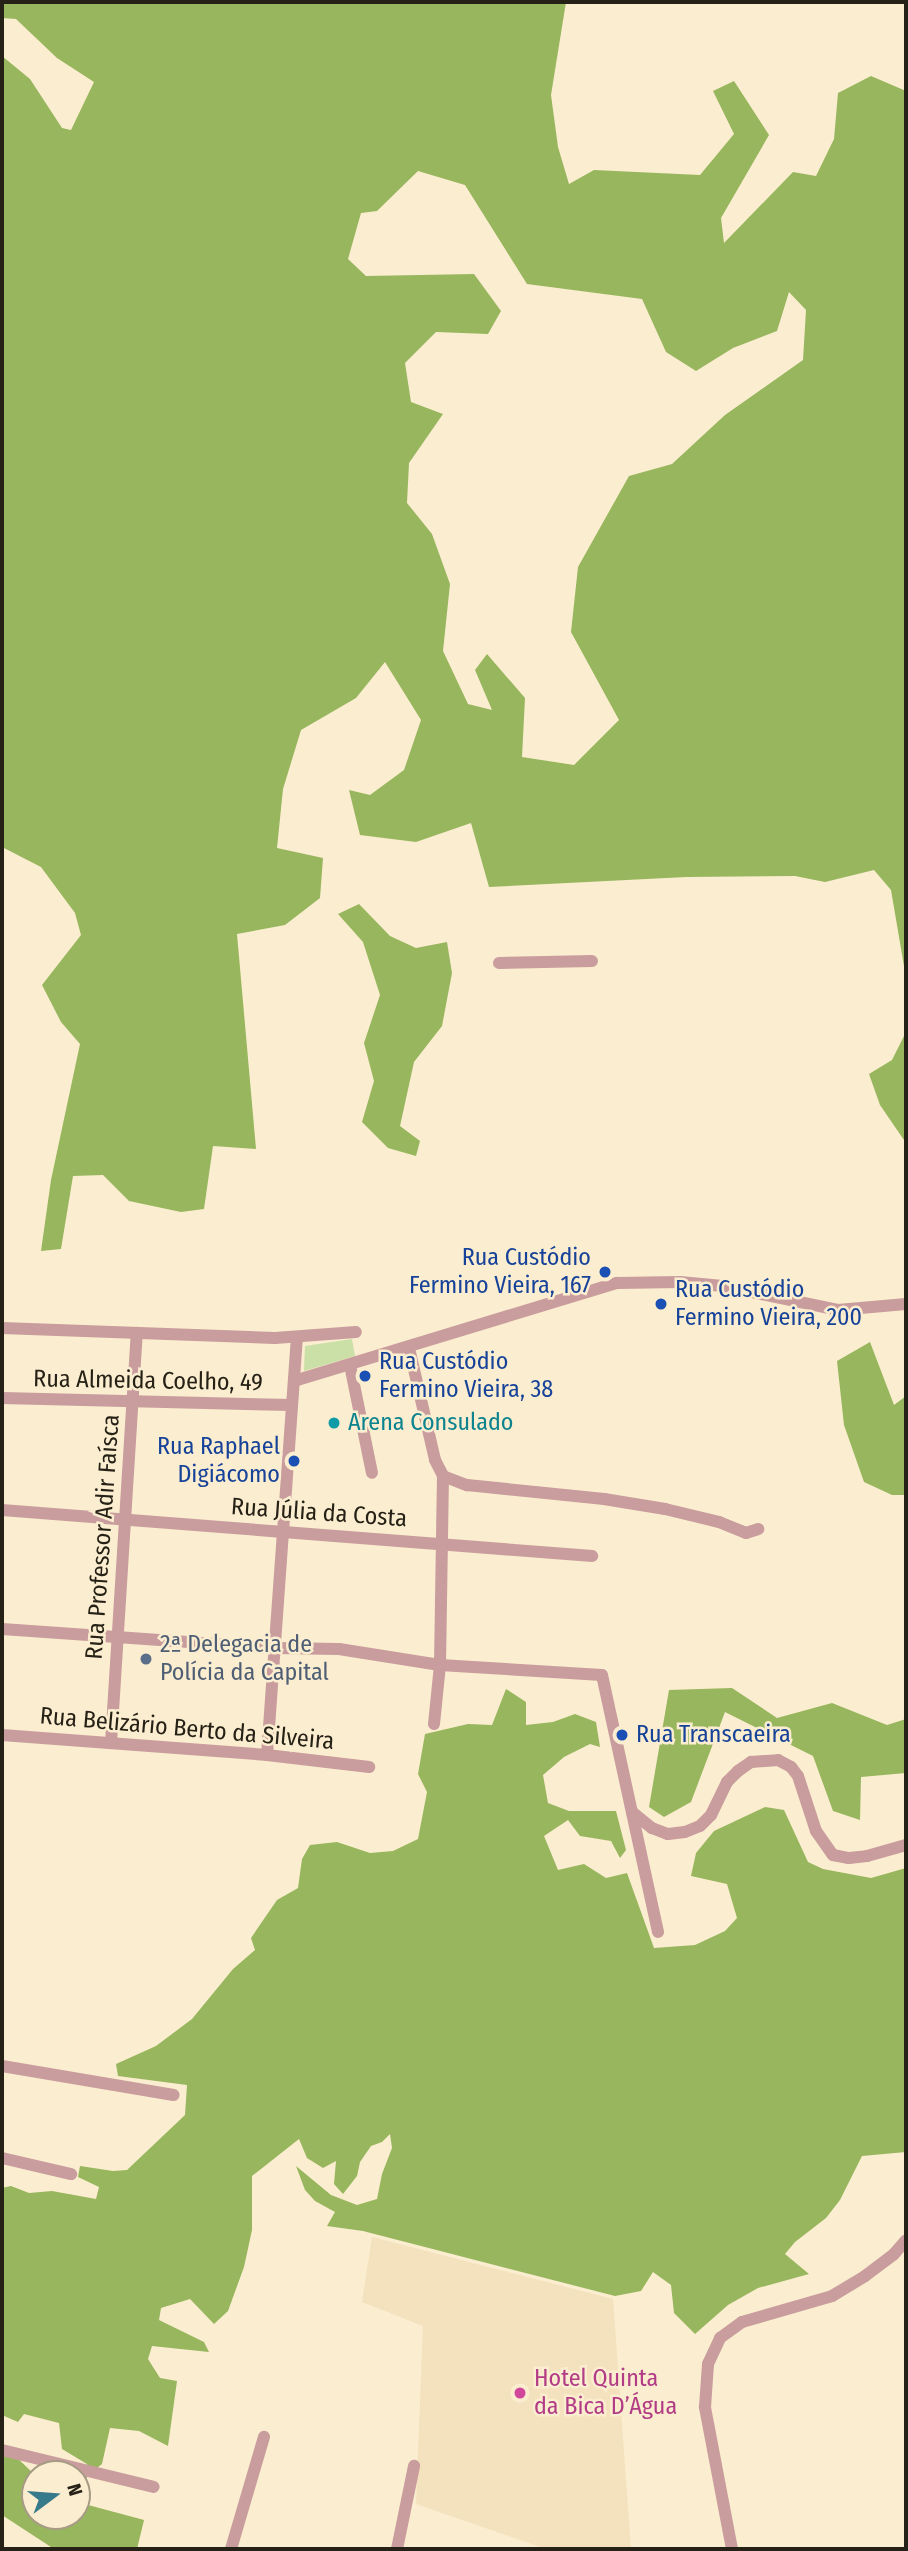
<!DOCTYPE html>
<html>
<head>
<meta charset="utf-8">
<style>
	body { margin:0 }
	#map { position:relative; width:908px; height:2551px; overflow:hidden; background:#fbedcf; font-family:"Fira Sans Condensed",sans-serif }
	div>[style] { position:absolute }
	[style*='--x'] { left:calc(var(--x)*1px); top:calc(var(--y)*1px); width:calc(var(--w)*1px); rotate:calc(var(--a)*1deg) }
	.built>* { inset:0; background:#f3e2bd }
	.green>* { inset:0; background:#cae0a7 }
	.forest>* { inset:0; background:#97b65d }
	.minor>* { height:12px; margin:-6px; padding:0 6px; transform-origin:6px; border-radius:6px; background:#c99c9d }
	.dots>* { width:19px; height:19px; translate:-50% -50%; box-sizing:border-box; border:4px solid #fbedcf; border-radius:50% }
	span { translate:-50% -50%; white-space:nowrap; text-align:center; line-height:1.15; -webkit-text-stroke:5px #fbedcf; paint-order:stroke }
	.transit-label { font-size:24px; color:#164399 }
	.right { translate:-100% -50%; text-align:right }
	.left { translate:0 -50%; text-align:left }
	.street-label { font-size:24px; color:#262116 }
	.culture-label { font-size:24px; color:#0d838f }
	.service-label { font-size:24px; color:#4e5e75 }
	.hotel-label { font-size:24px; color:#b23c85 }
	.frame { position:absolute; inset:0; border:4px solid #262116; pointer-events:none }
	.north { position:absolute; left:21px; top:2460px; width:70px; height:70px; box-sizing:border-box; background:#fbedcf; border:2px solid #a69b85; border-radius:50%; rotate:74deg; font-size:19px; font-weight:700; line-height:28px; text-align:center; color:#262116 }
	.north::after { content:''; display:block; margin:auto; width:24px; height:32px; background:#377a8b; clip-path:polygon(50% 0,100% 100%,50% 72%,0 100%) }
</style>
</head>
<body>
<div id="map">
	<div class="built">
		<i style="clip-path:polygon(372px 2237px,613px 2299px,631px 2549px,546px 2549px,416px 2504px,423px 2326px,362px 2302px)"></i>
	</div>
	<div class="green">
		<i style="clip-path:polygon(352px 1339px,355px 1356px,304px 1371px,305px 1346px)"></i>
	</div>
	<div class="forest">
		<i style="clip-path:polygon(evenodd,2px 2px,566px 2px,551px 95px,558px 147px,569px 184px,594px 170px,700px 175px,734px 134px,713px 91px,734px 81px,769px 135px,721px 218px,724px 243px,793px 172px,816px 176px,834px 139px,838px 93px,871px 76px,906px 91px,906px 978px,891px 890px,874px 870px,825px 882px,795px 876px,686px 877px,489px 887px,471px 823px,416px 842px,360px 835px,349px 790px,370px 795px,404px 770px,421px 720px,385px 662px,356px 698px,301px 730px,283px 789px,277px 848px,323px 858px,320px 898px,285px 925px,237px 934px,256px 1149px,213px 1146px,204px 1209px,181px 1212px,129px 1201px,103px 1175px,73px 1176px,61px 1249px,41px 1251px,51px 1180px,80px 1044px,61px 1022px,42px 985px,81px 935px,75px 913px,41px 867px,2px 847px,2px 56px,30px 79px,62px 128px,71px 130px,94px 82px,57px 58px,16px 19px,2px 18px,2px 2px,418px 171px,465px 185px,527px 284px,642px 299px,666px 352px,696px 371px,733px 348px,777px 331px,789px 292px,806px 310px,803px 360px,725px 415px,672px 464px,629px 476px,578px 567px,571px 632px,619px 720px,574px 765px,522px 757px,525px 698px,487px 654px,475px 670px,492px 710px,468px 704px,443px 651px,450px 584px,432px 534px,407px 503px,409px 463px,443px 414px,411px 402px,405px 363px,436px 332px,488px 334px,501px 311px,474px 274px,366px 276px,348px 259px,361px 213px,377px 211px,418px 171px)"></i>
		<i style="clip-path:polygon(359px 904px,390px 936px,416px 948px,447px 942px,452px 973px,442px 1026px,414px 1062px,400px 1126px,420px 1141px,416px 1156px,388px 1148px,362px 1122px,374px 1081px,364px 1043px,380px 995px,363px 942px,338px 914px)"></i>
		<i style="clip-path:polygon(906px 1032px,906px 1143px,880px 1105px,869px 1074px,892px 1060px)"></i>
		<i style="clip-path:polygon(870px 1342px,894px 1405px,906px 1396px,906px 1495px,892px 1495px,864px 1482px,844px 1425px,837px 1361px)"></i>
		<i style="clip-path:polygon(732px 1688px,777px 1718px,832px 1703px,887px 1725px,906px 1719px,906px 1773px,861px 1777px,860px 1820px,833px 1811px,813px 1756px,725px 1712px,691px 1802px,664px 1817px,649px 1807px,669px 1690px)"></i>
		<i style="clip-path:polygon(506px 1689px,526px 1702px,526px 1725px,553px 1722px,575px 1714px,596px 1722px,600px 1747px,590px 1744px,564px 1757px,543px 1775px,548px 1803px,569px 1811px,616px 1811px,626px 1850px,620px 1858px,611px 1841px,580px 1836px,568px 1820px,544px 1836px,558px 1870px,584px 1864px,606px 1878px,627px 1873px,654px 1948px,695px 1945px,725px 1931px,737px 1918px,727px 1884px,691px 1876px,696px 1853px,714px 1831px,765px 1807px,784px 1810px,808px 1862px,823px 1869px,871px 1878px,906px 1868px,906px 2152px,862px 2156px,840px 2200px,826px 2218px,795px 2242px,785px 2254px,809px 2274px,758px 2288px,728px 2305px,695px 2334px,674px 2313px,671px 2285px,653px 2272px,641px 2291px,615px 2296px,363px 2231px,327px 2226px,335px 2212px,315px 2201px,305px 2190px,296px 2166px,331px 2195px,357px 2205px,377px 2199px,382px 2174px,392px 2148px,390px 2134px,382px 2142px,371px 2146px,360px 2162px,357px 2176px,343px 2194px,334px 2184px,336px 2161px,323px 2168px,307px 2158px,299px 2139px,252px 2176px,252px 2230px,244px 2267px,228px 2311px,214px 2324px,190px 2299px,161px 2308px,159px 2320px,204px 2342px,209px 2352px,152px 2346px,148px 2359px,160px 2378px,177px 2381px,168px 2446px,139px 2431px,110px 2428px,102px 2464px,88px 2475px,77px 2502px,144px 2520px,137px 2549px,54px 2549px,2px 2515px,2px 2454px,12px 2453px,35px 2475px,35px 2516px,77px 2516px,77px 2479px,88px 2470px,87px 2464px,62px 2449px,59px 2423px,24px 2414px,18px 2422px,2px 2415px,2px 2188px,11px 2186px,29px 2193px,52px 2191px,96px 2199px,99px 2187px,78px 2177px,80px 2166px,113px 2171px,127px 2170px,185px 2115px,187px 2085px,118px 2076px,116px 2064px,156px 2046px,192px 2019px,233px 1969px,255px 1950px,251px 1938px,277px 1900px,298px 1888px,302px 1859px,310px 1845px,337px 1842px,370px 1853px,393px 1851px,418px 1839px,427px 1792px,418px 1774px,425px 1734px,468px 1724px,492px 1725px)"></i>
	</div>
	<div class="minor">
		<i style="--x:499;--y:963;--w:93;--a:-1.2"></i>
		<i style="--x:2;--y:1328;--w:273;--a:2.1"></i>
		<i style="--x:275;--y:1338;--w:81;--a:-4.2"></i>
		<i style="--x:409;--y:1348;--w:115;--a:76.9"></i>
		<i style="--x:435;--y:1460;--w:18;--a:63"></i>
		<i style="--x:443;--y:1476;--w:26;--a:21"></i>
		<i style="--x:467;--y:1485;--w:138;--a:5.8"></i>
		<i style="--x:604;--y:1499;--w:62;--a:9.3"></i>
		<i style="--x:665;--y:1509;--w:56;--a:13.5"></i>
		<i style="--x:719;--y:1522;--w:29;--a:22"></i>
		<i style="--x:746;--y:1533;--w:13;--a:-18"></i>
		<i style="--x:350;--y:1365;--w:110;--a:78.5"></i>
		<i style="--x:294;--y:1381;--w:338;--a:-16.9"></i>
		<i style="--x:617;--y:1283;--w:63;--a:-0.9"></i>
		<i style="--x:680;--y:1282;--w:43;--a:5.3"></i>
		<i style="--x:723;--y:1286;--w:117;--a:11.8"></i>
		<i style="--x:838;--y:1310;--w:68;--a:-5"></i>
		<i style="--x:2;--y:1398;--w:290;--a:1.4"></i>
		<i style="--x:2;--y:1510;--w:592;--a:4.46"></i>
		<i style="--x:2;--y:1629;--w:274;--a:4"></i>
		<i style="--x:275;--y:1648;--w:64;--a:0.9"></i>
		<i style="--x:339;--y:1649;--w:102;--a:9"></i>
		<i style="--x:440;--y:1665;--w:162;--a:3.5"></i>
		<i style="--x:602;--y:1675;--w:263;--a:77.7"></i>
		<i style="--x:434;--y:1724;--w:59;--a:-84.2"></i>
		<i style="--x:440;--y:1665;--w:189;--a:-89.1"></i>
		<i style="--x:2;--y:1735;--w:266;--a:4.3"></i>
		<i style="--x:267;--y:1755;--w:103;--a:6.7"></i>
		<i style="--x:111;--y:1743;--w:411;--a:-86.4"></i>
		<i style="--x:267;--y:1755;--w:419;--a:-85.9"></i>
		<i style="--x:632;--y:1812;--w:26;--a:39"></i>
		<i style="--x:652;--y:1828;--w:17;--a:21"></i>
		<i style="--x:668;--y:1834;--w:17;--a:-7"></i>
		<i style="--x:685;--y:1832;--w:16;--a:-22"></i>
		<i style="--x:700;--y:1826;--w:16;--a:-45"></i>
		<i style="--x:711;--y:1815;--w:37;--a:-64"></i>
		<i style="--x:727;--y:1782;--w:16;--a:-45"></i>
		<i style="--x:738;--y:1771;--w:16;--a:-35"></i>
		<i style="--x:751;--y:1762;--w:27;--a:-4"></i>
		<i style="--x:778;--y:1760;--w:15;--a:28"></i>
		<i style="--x:791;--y:1767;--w:11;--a:52"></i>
		<i style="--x:798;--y:1776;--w:58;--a:71.9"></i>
		<i style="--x:816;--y:1831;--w:29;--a:55"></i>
		<i style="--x:833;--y:1855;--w:16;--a:11"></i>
		<i style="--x:849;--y:1858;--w:18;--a:-6"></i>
		<i style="--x:867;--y:1856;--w:41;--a:-15.8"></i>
		<i style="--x:2;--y:2066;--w:174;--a:9.6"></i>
		<i style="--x:2;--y:2158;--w:71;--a:13.1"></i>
		<i style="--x:2;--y:2450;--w:156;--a:13.7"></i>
		<i style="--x:231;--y:2549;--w:117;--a:-73.6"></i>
		<i style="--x:397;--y:2549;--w:85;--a:-78.4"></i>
		<i style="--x:732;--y:2549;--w:145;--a:-100.8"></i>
		<i style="--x:705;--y:2407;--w:43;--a:-86"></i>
		<i style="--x:708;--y:2364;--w:29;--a:-65"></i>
		<i style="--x:720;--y:2338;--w:27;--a:-36"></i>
		<i style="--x:742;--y:2322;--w:94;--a:-16.1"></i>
		<i style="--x:832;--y:2296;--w:39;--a:-31"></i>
		<i style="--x:865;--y:2276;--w:36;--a:-37"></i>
		<i style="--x:894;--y:2254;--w:18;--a:-49"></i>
	</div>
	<div class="dots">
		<i style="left:605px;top:1272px;background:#1a4fb4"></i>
		<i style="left:661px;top:1304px;background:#1a4fb4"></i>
		<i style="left:365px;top:1376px;background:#1a4fb4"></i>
		<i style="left:334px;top:1423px;background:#0f9aa8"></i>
		<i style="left:294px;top:1461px;background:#1a4fb4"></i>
		<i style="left:146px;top:1659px;background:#5c6f8a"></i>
		<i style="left:622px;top:1735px;background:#1a4fb4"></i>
		<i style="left:520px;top:2393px;background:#d1479c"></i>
	</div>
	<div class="transit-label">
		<span class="right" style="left:591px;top:1272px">Rua Custódio<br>Fermino Vieira, 167</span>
		<span class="left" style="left:675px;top:1304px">Rua Custódio<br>Fermino Vieira, 200</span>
		<span class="left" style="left:379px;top:1376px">Rua Custódio<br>Fermino Vieira, 38</span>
		<span class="right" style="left:280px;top:1461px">Rua Raphael<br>Digiácomo</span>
		<span class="left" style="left:636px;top:1735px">Rua Transcaeira</span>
	</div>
	<div class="street-label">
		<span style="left:148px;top:1381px;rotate:1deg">Rua Almeida Coelho, 49</span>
		<span style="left:319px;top:1513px;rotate:4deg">Rua Júlia da Costa</span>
		<span style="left:103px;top:1537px;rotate:-86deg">Rua Professor Adir Faísca</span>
		<span style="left:187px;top:1729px;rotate:5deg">Rua Belizário Berto da Silveira</span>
	</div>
	<div class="culture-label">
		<span class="left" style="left:348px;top:1423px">Arena Consulado</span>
	</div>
	<div class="service-label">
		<span class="left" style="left:160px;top:1659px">2ª Delegacia de<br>Polícia da Capital</span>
	</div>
	<div class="hotel-label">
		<span class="left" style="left:534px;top:2393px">Hotel Quinta<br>da Bica D’Água</span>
	</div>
	<div class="frame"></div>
	<div class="north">N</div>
</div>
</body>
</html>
